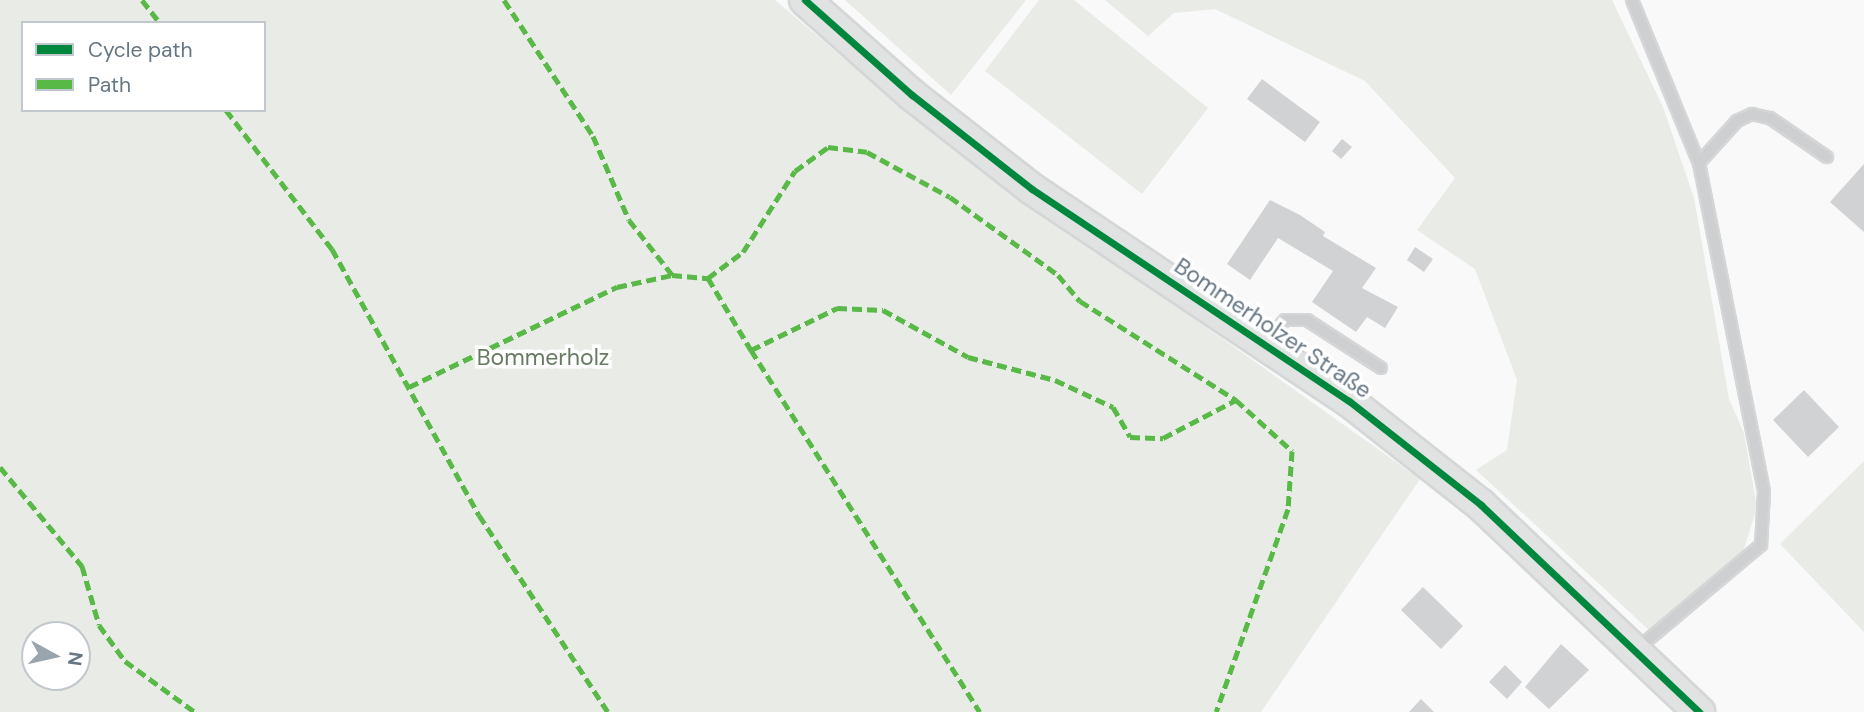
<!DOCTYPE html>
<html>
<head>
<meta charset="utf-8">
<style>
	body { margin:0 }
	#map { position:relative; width:1864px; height:712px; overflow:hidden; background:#f9f9f9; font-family:"DM Sans",sans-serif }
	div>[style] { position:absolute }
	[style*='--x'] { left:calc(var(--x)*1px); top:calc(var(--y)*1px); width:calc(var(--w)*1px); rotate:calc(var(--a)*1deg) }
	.green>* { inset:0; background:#e8ebe6 }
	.building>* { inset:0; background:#d0d2d3 }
	.roads { filter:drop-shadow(2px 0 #d5d6d7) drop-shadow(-2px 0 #d5d6d7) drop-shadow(0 2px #d5d6d7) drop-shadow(0 -2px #d5d6d7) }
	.service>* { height:10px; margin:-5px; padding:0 5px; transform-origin:5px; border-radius:5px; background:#cecfd0 }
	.secondary>* { height:30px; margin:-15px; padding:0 15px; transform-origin:15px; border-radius:15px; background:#e1e2e2 }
	.quiet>* { height:5px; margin-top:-2.5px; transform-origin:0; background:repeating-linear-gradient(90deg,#58b947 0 10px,transparent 0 15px) }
	.cycleway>* { height:7px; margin:-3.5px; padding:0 3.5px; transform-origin:3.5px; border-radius:3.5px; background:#00873e }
	span { translate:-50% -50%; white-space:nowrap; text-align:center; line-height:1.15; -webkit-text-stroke:7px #fff; paint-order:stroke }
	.street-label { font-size:23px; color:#657683 }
	.park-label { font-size:23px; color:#687a64 }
	.legend { position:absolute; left:21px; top:21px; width:245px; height:91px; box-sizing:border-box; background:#fff; border:2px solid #c1c8cd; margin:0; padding:9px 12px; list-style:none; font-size:21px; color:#657683 }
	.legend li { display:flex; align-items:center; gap:14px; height:35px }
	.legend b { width:35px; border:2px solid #c1c8cd }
	.north { position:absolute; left:21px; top:621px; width:70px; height:70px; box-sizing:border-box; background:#fff; border:2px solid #c1c8cd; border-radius:50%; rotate:98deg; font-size:19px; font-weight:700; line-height:28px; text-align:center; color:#657683 }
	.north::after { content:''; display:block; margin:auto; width:24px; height:32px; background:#99a4ac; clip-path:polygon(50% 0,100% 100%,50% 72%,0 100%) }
</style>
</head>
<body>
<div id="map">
	<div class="green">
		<i style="clip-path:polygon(evenodd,0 0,775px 0,926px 128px,1420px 479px,1261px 712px,0 712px,0 0,23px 23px,264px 23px,264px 110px,23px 110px,23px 23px,0 0,35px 635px,77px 635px,77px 677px,35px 677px,35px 635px)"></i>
		<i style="clip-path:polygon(845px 0,1026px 0,951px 95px)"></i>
		<i style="clip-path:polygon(1039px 0,1074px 0,1208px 108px,1142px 194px,985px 71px)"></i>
		<i style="clip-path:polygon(1105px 0,1612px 0,1663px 107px,1694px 198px,1729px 399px,1744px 433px,1757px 507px,1743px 552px,1650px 631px,1476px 470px,1507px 450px,1517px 380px,1475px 269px,1417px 230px,1455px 178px,1365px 81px,1215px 9px,1174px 13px,1148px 36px)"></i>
		<i style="clip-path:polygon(1864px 461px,1864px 632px,1780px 544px)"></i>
	</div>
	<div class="building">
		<i style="clip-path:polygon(1262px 79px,1320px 122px,1305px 142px,1247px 99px)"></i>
		<i style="clip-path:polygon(1342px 139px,1352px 147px,1341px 159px,1332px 151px)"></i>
		<i style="clip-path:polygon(1864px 164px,1864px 232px,1830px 202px)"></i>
		<i style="clip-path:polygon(1270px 200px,1300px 215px,1325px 232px,1323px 236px,1376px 268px,1362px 288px,1398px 307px,1385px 328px,1367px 317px,1356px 332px,1312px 302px,1333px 271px,1278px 238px,1250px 280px,1227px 264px)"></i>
		<i style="clip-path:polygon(1415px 247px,1433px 259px,1424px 272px,1407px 260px)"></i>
		<i style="clip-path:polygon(1804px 390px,1839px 427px,1808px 457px,1773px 420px)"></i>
		<i style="clip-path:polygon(1423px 587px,1463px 626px,1441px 649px,1401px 610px)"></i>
		<i style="clip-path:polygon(1561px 644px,1589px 670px,1549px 709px,1525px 687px)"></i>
		<i style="clip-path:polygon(1505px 665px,1522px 682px,1507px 699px,1489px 682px)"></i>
		<i style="clip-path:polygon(1421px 699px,1434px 712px,1409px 712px)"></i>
	</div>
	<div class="roads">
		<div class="service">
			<i style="--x:1632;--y:0;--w:176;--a:67.7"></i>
			<i style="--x:1699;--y:163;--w:335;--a:78.8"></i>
			<i style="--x:1764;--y:492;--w:53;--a:93.2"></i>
			<i style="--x:1761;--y:545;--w:163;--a:140"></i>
			<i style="--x:1699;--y:163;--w:57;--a:-47.9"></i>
			<i style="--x:1737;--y:121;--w:17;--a:-25"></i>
			<i style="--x:1752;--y:114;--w:18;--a:13"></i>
			<i style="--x:1770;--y:118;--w:69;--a:34.4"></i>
			<i style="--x:1265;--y:343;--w:30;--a:-49"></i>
			<i style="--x:1285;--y:320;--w:22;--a:0"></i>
			<i style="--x:1307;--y:320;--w:88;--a:33"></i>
		</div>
		<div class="secondary">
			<i style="--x:805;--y:0;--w:143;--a:41.6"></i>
			<i style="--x:912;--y:95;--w:152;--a:38.1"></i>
			<i style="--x:1032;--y:189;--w:381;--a:33.8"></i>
			<i style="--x:1349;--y:401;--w:168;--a:38.2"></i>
			<i style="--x:1481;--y:505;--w:301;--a:43.5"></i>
		</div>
	</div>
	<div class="quiet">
		<i style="--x:142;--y:0;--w:29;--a:52"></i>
		<i style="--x:504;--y:0;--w:163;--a:56.8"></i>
		<i style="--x:593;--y:136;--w:91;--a:66.8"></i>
		<i style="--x:629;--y:220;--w:71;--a:51.8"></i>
		<i style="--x:226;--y:110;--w:175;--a:52.7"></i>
		<i style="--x:332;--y:249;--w:304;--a:61.1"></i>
		<i style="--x:479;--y:515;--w:235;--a:56.8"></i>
		<i style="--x:708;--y:278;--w:44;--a:-36.6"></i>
		<i style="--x:743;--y:252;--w:96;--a:-57.3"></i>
		<i style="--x:795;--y:171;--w:41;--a:-36"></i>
		<i style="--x:828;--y:147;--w:39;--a:7"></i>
		<i style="--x:867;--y:152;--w:94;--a:28.5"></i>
		<i style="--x:950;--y:197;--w:133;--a:35.8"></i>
		<i style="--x:1058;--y:275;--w:34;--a:50"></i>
		<i style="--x:1080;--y:301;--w:185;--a:32.4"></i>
		<i style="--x:751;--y:350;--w:428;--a:57.7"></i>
		<i style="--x:409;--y:387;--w:231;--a:-25.7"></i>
		<i style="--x:617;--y:287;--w:56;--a:-12.3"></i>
		<i style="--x:672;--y:275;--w:36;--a:5"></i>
		<i style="--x:708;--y:278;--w:84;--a:59.2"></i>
		<i style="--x:751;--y:350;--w:96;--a:-26"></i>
		<i style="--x:837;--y:308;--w:46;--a:2.5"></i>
		<i style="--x:883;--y:310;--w:97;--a:28.9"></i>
		<i style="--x:968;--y:357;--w:90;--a:14.8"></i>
		<i style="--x:1055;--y:380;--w:64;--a:25"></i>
		<i style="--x:1113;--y:407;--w:34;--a:60"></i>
		<i style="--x:1130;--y:437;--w:33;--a:2"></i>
		<i style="--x:1163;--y:438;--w:82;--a:-27.5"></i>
		<i style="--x:1236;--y:400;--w:76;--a:42.3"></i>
		<i style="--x:1292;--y:451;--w:58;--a:93.9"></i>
		<i style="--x:1288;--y:509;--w:215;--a:109.5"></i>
		<i style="--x:0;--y:467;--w:129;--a:50.4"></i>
		<i style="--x:82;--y:566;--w:61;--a:73.9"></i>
		<i style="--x:99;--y:625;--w:44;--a:54.2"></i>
		<i style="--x:125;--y:661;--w:87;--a:36.1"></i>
	</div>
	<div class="cycleway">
		<i style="--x:805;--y:0;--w:143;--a:41.6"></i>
		<i style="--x:912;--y:95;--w:152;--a:38.1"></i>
		<i style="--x:1032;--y:189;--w:381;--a:33.8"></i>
		<i style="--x:1349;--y:401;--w:168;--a:38.2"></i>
		<i style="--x:1481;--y:505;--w:301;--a:43.5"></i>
	</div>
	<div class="street-label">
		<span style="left:1273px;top:328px;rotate:34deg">Bommerholzer Straße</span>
	</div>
	<div class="park-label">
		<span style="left:543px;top:357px">Bommerholz</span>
	</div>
	<ul class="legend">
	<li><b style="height:9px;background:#00873e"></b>Cycle path</li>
	<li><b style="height:9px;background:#58b947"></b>Path</li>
	</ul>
	<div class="north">N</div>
</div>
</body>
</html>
